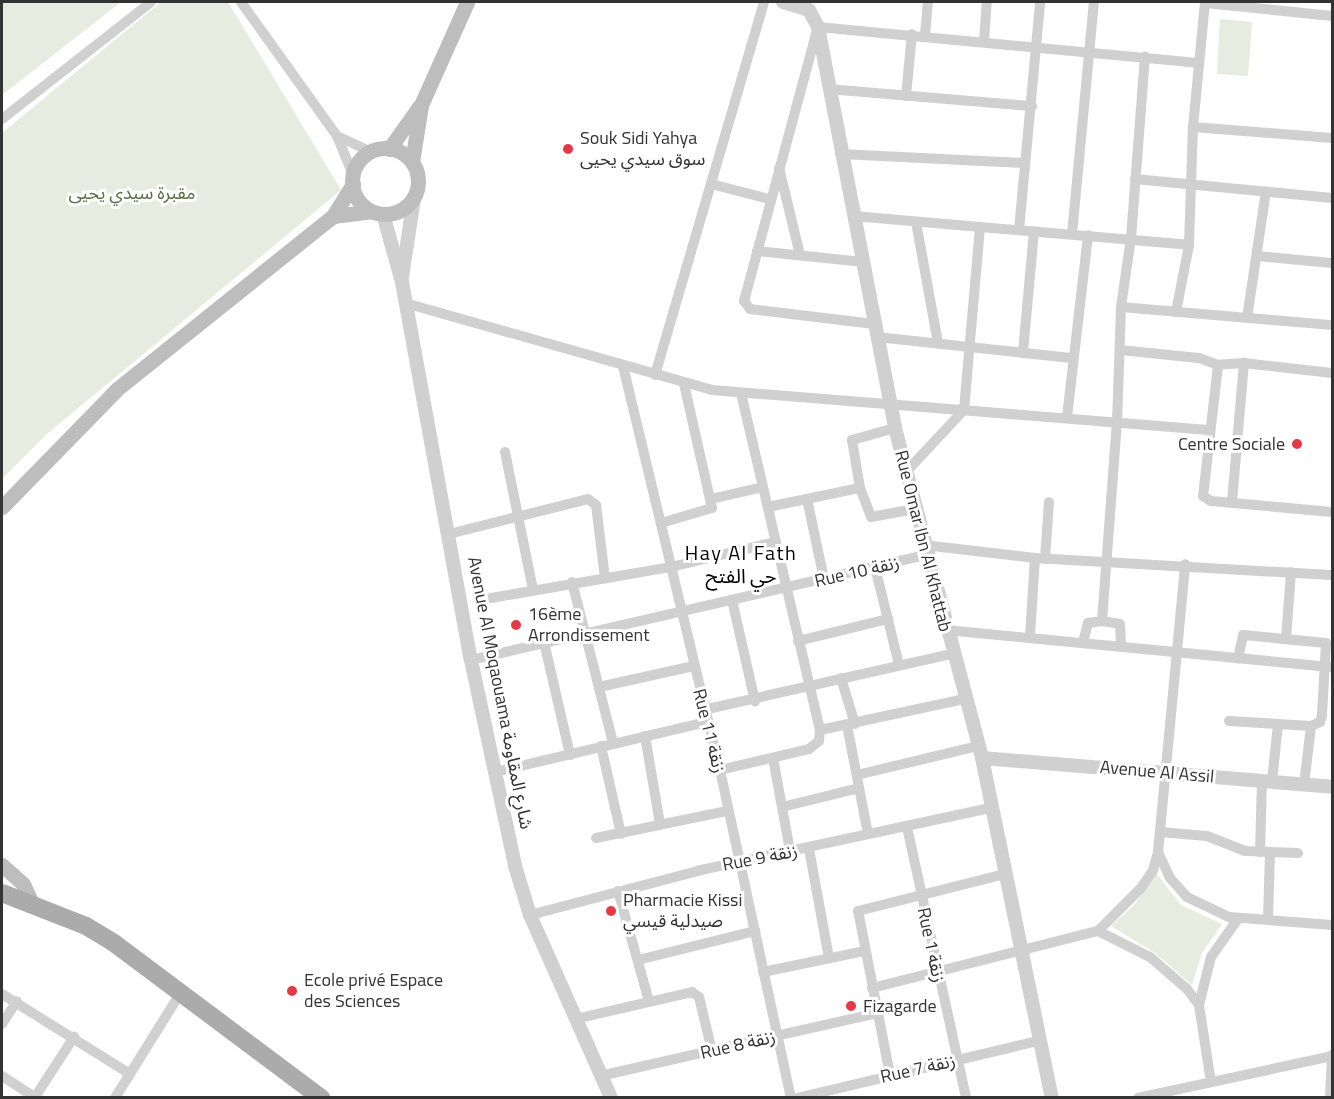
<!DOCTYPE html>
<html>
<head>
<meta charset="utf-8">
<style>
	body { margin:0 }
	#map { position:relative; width:1334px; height:1099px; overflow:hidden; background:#fff; font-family:"Titillium Web","Noto Sans Arabic",sans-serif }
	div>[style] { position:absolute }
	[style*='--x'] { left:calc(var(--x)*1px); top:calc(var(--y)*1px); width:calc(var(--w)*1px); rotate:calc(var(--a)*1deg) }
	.green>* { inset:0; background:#e6ecdf }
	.minor>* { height:10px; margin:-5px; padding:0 5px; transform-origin:5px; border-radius:5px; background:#d0d0d0 }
	.tertiary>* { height:14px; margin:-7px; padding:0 7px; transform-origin:7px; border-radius:7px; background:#d0d0d0 }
	.secondary>* { height:15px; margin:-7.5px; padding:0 7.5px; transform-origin:7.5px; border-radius:7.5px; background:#bdbdbd }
	.secondary>.ring { margin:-7.5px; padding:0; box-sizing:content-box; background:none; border:15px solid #bdbdbd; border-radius:50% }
	.primary>* { height:18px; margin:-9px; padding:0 9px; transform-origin:9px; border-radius:9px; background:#ababab }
	.dots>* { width:16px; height:16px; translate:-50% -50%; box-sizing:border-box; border:3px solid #fff; border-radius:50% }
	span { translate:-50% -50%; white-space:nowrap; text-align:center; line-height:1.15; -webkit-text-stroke:6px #fff; paint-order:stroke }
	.poi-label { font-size:18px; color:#333 }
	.left { translate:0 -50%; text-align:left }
	.right { translate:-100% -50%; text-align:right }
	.park-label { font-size:18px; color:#56703f }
	.street-label { font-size:18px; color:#333 }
	.neighbourhood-label { font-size:20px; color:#000; letter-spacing:1.5px }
	.frame { position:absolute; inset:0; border:3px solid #333; pointer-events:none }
</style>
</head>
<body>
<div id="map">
	<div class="green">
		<i style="clip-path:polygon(2px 2px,121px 2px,2px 95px)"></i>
		<i style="clip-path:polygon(161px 2px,228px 2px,341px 190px,48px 433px,2px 479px,2px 133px)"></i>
		<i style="clip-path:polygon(1220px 19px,1252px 22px,1248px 76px,1217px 74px)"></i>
		<i style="clip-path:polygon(1156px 873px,1181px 905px,1222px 924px,1202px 953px,1192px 985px,1155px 953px,1111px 926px,1134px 905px)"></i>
	</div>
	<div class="minor">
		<i style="--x:241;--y:2;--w:165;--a:54.4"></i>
		<i style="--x:337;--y:136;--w:42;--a:67.7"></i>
		<i style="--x:1205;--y:3;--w:128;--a:5.8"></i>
		<i style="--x:925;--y:35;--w:33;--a:-85"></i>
		<i style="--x:984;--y:41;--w:39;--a:-86"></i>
		<i style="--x:828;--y:89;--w:205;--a:4.8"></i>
		<i style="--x:906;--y:96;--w:62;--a:-84.5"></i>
		<i style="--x:2;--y:119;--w:189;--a:-38.1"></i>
		<i style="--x:1193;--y:127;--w:139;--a:4.5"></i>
		<i style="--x:337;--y:136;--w:38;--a:25"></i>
		<i style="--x:840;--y:154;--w:184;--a:2.8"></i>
		<i style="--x:779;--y:168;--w:89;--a:76.4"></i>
		<i style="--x:1135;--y:179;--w:198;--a:5.5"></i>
		<i style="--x:711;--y:184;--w:60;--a:14.5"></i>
		<i style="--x:853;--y:216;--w:337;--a:4.9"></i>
		<i style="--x:916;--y:222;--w:123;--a:79.7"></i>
		<i style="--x:1019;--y:230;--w:229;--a:-84.7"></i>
		<i style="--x:1072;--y:234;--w:233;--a:-84.6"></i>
		<i style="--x:757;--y:251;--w:107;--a:5.9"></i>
		<i style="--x:1257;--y:256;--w:75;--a:5.3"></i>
		<i style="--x:405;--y:303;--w:319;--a:15.8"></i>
		<i style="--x:712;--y:390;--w:498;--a:4.6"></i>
		<i style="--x:1121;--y:307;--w:212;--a:4.9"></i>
		<i style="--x:1176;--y:312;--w:68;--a:-79"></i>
		<i style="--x:1189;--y:245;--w:118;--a:-88.1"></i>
		<i style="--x:1193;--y:127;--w:126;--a:-84.5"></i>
		<i style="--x:1247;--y:318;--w:128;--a:-81.5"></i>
		<i style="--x:874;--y:324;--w:125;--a:-173.1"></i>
		<i style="--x:750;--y:309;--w:10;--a:-127"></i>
		<i style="--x:744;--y:301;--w:284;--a:-74.9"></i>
		<i style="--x:818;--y:27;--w:381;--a:5.4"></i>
		<i style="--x:877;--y:337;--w:195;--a:6.2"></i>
		<i style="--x:1120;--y:350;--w:79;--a:5.8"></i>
		<i style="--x:1199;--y:358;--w:20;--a:20"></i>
		<i style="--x:1023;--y:352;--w:121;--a:-84.8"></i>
		<i style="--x:623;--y:366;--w:415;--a:76.5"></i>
		<i style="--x:720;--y:770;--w:336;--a:77.8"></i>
		<i style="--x:1332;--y:373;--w:89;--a:-173.5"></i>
		<i style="--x:1244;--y:363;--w:26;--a:176"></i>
		<i style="--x:1218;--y:365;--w:132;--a:96.5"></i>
		<i style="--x:1203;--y:496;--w:9;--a:32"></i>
		<i style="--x:1211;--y:501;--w:121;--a:5.2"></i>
		<i style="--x:655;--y:375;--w:389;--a:-73.7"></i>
		<i style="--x:1067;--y:417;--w:183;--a:-83.4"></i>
		<i style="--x:895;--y:428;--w:45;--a:164.4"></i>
		<i style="--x:852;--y:440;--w:49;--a:80.5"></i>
		<i style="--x:860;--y:488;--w:31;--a:69"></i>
		<i style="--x:871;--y:517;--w:44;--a:-10.5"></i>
		<i style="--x:505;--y:452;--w:141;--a:78.5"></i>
		<i style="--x:905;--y:473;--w:86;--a:-46.9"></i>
		<i style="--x:964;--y:410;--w:184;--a:-85"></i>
		<i style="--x:711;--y:499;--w:53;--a:-13"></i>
		<i style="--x:807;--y:499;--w:82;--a:78"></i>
		<i style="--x:1232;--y:502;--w:140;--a:-85.1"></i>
		<i style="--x:768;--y:507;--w:94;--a:-11.7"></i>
		<i style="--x:661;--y:523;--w:53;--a:-16.4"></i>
		<i style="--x:712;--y:508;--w:127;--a:-102.7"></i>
		<i style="--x:449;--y:534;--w:143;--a:-14.1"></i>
		<i style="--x:588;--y:499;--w:10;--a:37"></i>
		<i style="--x:596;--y:505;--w:74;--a:83"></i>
		<i style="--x:924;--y:545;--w:112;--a:6.7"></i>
		<i style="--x:1035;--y:558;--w:297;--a:3.3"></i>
		<i style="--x:1045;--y:559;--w:57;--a:-86"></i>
		<i style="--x:875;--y:567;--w:101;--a:76.2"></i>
		<i style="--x:572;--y:582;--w:166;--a:75.7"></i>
		<i style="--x:491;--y:598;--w:183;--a:-9.8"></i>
		<i style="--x:671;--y:567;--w:107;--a:-13.5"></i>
		<i style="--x:732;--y:600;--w:104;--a:77.2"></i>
		<i style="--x:1102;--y:621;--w:18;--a:9"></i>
		<i style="--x:1120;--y:624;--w:22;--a:87"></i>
		<i style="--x:946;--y:630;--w:388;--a:5.5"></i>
		<i style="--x:1030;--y:637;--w:79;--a:-86.4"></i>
		<i style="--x:1286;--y:639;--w:67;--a:-85.7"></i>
		<i style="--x:798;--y:641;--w:93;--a:-13.7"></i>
		<i style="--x:544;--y:642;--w:116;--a:77"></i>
		<i style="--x:1083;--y:642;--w:20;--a:-75"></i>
		<i style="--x:1088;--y:623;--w:14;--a:-8"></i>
		<i style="--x:1102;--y:621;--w:200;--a:-85.7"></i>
		<i style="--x:1117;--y:422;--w:115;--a:-88"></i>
		<i style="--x:1121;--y:307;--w:70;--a:-81.8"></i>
		<i style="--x:1131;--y:238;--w:182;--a:-85.6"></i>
		<i style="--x:471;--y:660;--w:468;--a:-13"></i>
		<i style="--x:841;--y:678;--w:48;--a:73.1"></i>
		<i style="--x:599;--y:687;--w:97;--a:-12.5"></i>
		<i style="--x:703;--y:710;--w:255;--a:-12.7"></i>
		<i style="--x:1229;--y:721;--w:82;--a:3.5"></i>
		<i style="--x:1311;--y:726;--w:10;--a:-24"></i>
		<i style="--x:1320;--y:722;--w:7;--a:-74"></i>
		<i style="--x:1322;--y:715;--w:72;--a:-86.8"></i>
		<i style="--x:1326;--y:643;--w:83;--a:-174.5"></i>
		<i style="--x:1243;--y:635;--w:24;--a:102"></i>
		<i style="--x:847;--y:725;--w:111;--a:79.1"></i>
		<i style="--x:820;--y:730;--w:147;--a:-12.1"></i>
		<i style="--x:645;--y:736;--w:89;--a:80.3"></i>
		<i style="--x:601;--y:746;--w:90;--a:77.2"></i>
		<i style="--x:773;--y:758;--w:95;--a:79.6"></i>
		<i style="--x:720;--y:770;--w:91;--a:-13.3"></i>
		<i style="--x:809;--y:749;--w:13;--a:-39"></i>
		<i style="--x:819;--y:741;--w:11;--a:-85"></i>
		<i style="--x:820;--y:730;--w:346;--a:-103.2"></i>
		<i style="--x:495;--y:772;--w:218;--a:-13.3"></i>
		<i style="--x:857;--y:775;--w:124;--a:-13.5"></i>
		<i style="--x:1272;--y:782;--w:58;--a:-84.1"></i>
		<i style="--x:1304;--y:785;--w:59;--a:-83.2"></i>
		<i style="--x:782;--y:807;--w:79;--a:-13.9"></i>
		<i style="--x:907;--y:827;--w:277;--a:77.7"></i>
		<i style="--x:1160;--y:832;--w:47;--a:4.9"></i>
		<i style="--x:1207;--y:836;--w:41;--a:21.5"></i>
		<i style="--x:1245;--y:851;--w:53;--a:2.2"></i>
		<i style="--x:596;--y:838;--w:133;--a:-11.7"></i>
		<i style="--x:809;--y:849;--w:111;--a:79.6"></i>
		<i style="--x:1158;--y:852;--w:29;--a:65"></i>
		<i style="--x:1170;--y:878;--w:25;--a:48"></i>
		<i style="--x:1187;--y:897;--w:47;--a:25.5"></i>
		<i style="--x:1229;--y:917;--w:103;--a:4.4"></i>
		<i style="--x:1260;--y:852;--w:71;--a:-88.4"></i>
		<i style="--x:618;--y:891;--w:114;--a:74.3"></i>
		<i style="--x:530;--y:915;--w:177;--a:-14.7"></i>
		<i style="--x:701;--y:870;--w:297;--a:-12.1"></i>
		<i style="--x:1268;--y:920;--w:67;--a:-88.3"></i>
		<i style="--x:1098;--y:931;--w:61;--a:-45"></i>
		<i style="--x:1141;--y:888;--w:22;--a:-56"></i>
		<i style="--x:1153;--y:870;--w:19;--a:-74"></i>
		<i style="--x:1158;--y:852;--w:289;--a:-84.6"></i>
		<i style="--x:638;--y:960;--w:121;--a:-13.9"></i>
		<i style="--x:763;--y:972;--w:103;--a:-11.7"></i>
		<i style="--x:872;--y:988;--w:233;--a:-14.2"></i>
		<i style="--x:1098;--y:931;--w:58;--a:26.6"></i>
		<i style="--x:1150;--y:957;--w:49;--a:40.9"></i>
		<i style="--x:1187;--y:989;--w:20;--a:53"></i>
		<i style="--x:2;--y:994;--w:151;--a:32"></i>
		<i style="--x:575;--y:1019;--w:120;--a:-13"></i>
		<i style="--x:692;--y:992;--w:9;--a:36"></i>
		<i style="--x:699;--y:997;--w:56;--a:76.5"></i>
		<i style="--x:2;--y:1024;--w:27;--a:-57"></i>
		<i style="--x:890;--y:1075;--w:167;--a:-101"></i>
		<i style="--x:858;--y:911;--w:152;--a:-14.1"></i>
		<i style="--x:2;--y:1076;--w:40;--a:32.9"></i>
		<i style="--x:600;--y:1076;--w:284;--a:-12.8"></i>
		<i style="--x:1211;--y:1082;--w:78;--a:-98.9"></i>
		<i style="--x:1199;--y:1005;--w:49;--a:-76"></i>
		<i style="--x:1211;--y:957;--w:47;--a:-54.6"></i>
		<i style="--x:35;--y:1097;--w:72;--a:-57"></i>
		<i style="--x:115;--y:1098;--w:121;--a:-58.1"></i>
		<i style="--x:797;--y:1098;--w:249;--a:-13.3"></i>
		<i style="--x:1138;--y:1098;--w:198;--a:-12.2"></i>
		<i style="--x:1330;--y:1098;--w:43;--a:-87.3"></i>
	</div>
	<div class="tertiary">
		<i style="--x:783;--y:2;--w:27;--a:17"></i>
		<i style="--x:809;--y:10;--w:19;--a:62"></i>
		<i style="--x:818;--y:27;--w:408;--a:79.1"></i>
		<i style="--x:895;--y:428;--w:341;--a:75.2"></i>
		<i style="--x:982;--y:758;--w:347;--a:78.4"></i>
		<i style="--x:383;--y:214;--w:71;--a:74.4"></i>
		<i style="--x:402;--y:282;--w:384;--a:79.7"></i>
		<i style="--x:471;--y:660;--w:211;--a:77.9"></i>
		<i style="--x:515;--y:866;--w:51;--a:73"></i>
		<i style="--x:530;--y:915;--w:200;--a:66.1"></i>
		<i style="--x:402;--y:277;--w:79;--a:-81.3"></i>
		<i style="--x:982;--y:758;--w:351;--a:4.7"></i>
	</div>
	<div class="secondary">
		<i class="ring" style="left:352px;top:148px;width:51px;height:51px"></i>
		<i style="--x:389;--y:149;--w:52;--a:-54.5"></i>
		<i style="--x:412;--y:162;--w:58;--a:-81"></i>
		<i style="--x:421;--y:105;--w:113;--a:-65.9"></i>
		<i style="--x:333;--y:216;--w:38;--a:-7"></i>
		<i style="--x:2;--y:507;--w:165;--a:-45.7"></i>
		<i style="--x:117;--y:389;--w:277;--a:-38.7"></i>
		<i style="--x:333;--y:216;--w:38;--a:-58"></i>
		<i style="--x:2;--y:865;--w:28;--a:42"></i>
		<i style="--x:23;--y:884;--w:21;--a:65"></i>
	</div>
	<div class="primary">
		<i style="--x:2;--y:893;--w:90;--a:21.4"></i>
		<i style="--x:86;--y:926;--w:33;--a:31"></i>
		<i style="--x:114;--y:943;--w:259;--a:36.8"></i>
	</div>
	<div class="dots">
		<i style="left:568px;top:149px;background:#e63946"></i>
		<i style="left:1297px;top:444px;background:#e63946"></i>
		<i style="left:516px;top:625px;background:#e63946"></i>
		<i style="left:611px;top:911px;background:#e63946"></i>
		<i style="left:292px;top:991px;background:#e63946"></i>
		<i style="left:851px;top:1006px;background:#e63946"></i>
	</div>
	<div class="poi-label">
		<span class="left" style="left:580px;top:149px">Souk Sidi Yahya<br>سوق سيدي يحيى</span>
		<span class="right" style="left:1285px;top:444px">Centre Sociale</span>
		<span class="left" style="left:528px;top:625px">16ème<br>Arrondissement</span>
		<span class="left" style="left:623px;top:911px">Pharmacie Kissi<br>صيدلية قيسي</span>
		<span class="left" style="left:304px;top:991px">Ecole privé Espace<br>des Sciences</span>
		<span class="left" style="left:863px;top:1006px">Fizagarde</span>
	</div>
	<div class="park-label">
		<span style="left:132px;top:193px">مقبرة سيدي يحيى</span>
	</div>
	<div class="street-label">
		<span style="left:923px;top:541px;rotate:76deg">Rue Omar Ibn Al Khattab</span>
		<span style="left:857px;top:572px;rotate:-13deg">Rue 10 زنقة</span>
		<span style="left:500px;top:693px;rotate:79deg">Avenue Al Moqaouama شارع المقاومة</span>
		<span style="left:709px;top:731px;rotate:76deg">Rue 11 زنقة</span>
		<span style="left:1157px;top:772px;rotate:5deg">Avenue Al Assil</span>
		<span style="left:760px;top:858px;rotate:-11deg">Rue 9 زنقة</span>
		<span style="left:931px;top:945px;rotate:78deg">Rue 1 زنقة</span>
		<span style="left:738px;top:1045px;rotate:-13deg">Rue 8 زنقة</span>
		<span style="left:918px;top:1069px;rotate:-13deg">Rue 7 زنقة</span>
	</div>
	<div class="neighbourhood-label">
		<span style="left:741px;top:564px">Hay Al Fath<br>حي الفتح</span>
	</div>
	<div class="frame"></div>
</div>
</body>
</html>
